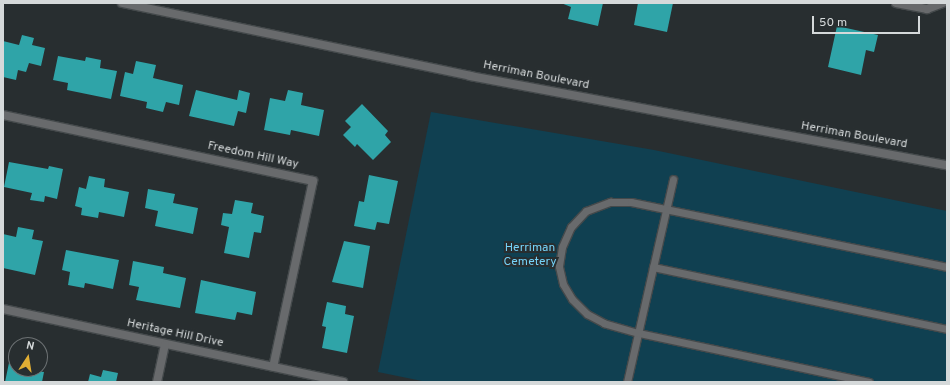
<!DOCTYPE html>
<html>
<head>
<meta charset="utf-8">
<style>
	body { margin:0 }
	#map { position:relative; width:950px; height:385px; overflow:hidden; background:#282e30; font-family:Overpass,sans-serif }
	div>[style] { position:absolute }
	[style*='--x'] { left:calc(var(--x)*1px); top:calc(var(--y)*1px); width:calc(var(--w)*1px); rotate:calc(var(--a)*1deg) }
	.green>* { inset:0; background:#104051 }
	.building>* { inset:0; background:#2fa4a8 }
	.roads { filter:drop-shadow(1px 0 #44494b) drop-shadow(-1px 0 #44494b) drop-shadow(0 1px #44494b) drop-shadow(0 -1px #44494b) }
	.service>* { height:7px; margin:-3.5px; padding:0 3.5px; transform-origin:3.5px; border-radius:3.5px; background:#686a6c }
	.minor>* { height:8px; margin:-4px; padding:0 4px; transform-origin:4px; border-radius:4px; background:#686a6c }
	.tertiary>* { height:8px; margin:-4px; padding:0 4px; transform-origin:4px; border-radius:4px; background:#686a6c }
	span { translate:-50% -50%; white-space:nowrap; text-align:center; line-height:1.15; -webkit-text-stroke:4px #282e30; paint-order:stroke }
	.street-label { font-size:12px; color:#d5d9da }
	.park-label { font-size:12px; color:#75d3f9 }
	.frame { position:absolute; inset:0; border:4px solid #d5d9da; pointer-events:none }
	.north { position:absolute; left:8px; top:337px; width:40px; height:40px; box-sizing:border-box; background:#282e30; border:1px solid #6d7274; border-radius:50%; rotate:12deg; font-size:11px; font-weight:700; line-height:16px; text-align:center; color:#d5d9da }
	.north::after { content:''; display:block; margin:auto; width:14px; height:18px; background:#e2af34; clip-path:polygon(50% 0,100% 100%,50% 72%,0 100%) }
	.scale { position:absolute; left:812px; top:16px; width:108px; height:18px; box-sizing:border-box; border:2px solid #d5d9da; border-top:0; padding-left:5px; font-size:12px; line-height:14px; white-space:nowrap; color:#d5d9da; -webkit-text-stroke:3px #282e30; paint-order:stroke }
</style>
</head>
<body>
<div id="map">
	<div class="green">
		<i style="clip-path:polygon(431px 112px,654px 150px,947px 211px,947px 382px,427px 382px,378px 372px)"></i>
	</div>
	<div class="building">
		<i style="clip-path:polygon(561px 3px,603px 3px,598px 26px,568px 19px,571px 7px)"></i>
		<i style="clip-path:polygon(638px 3px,673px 3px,667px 32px,634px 25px)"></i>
		<i style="clip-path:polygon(837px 26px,878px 35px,874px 52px,866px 50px,861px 75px,828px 67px)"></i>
		<i style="clip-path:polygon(22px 35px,34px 38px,32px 45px,45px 48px,41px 66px,29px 63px,26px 72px,18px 70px,16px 80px,3px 77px,3px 41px,19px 45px)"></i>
		<i style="clip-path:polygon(58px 56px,85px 61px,86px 57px,101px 60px,100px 68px,117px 71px,111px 99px,67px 90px,68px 83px,53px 80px)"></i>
		<i style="clip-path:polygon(136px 61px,156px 65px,153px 78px,183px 85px,179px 105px,166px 102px,163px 112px,146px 108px,147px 102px,120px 96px,125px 72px,133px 74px)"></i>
		<i style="clip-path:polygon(196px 90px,237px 100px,239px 90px,250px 93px,246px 113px,238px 111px,234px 126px,189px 116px)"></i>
		<i style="clip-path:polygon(288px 90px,303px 93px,301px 105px,324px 110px,319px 136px,291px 130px,290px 135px,264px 130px,270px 98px,285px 101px)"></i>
		<i style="clip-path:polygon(362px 104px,388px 131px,385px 135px,391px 142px,373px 160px,357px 144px,355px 147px,343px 135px,351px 127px,345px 121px)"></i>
		<i style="clip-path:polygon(9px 162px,48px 169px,49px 166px,63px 169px,57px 199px,45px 196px,44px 202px,30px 200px,32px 193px,4px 187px)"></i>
		<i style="clip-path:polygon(369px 175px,398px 181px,389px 224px,377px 222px,375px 230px,354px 226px,359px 201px,364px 202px)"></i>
		<i style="clip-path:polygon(89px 176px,105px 179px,104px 187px,129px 192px,124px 217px,99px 212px,98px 218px,81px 215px,82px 208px,75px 206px,79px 187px,86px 189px)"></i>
		<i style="clip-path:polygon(148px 189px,175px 194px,173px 203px,198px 208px,193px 234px,155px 226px,158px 211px,145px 208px)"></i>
		<i style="clip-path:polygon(235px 200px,253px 203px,251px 213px,264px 216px,261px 233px,254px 232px,249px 258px,224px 253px,229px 227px,221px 225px,223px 213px,232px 214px)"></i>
		<i style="clip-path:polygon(18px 227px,34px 230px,32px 239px,43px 241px,35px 275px,3px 268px,3px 234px,16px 237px)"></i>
		<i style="clip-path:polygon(344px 241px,370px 246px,363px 288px,332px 282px)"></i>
		<i style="clip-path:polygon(66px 250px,119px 260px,113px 289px,85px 283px,84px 288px,68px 285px,70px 272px,62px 270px)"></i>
		<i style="clip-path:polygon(133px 261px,164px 267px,163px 273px,186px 278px,180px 308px,136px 300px,139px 287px,129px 285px)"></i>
		<i style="clip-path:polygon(201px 280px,256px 292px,252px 315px,237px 312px,235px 320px,195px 313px)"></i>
		<i style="clip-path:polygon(327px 302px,346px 306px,345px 314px,354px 316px,347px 353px,322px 348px,326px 327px,322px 326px)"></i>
		<i style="clip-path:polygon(11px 353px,16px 354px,16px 369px,44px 372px,42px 382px,5px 382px)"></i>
		<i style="clip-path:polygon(103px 370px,118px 373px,116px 382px,88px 382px,90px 374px,101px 377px)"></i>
	</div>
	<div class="roads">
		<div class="service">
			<i style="--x:653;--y:267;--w:300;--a:11.9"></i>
			<i style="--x:627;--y:382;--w:208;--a:-77.2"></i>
			<i style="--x:869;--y:382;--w:236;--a:-168"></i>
			<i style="--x:638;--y:333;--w:35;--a:-164"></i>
			<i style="--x:604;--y:323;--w:19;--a:-152"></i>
			<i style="--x:587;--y:314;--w:21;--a:-135"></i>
			<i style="--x:572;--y:299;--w:17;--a:-121"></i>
			<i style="--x:563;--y:284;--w:18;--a:-103"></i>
			<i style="--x:559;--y:266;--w:19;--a:-81"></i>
			<i style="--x:562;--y:247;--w:22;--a:-66"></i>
			<i style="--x:571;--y:227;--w:22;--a:-47"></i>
			<i style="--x:586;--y:211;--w:26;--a:-21"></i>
			<i style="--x:610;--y:202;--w:21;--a:0"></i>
			<i style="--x:631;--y:202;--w:323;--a:11.6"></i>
		</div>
		<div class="minor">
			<i style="--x:896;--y:3;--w:32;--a:11"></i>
			<i style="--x:927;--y:9;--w:17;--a:-21"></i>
			<i style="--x:3;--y:115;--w:317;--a:12"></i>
			<i style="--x:313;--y:181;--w:190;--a:102.1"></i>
			<i style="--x:3;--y:309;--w:348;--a:12.1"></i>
			<i style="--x:157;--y:382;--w:38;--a:-78"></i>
		</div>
		<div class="tertiary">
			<i style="--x:122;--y:3;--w:356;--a:11.8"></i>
			<i style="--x:470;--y:76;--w:485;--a:10.6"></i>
		</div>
	</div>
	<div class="street-label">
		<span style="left:536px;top:76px;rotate:11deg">Herriman Boulevard</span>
		<span style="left:854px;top:136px;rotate:10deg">Herriman Boulevard</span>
		<span style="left:253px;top:156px;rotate:12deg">Freedom Hill Way</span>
		<span style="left:175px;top:334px;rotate:12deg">Heritage Hill Drive</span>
	</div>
	<div class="park-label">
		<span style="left:530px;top:256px">Herriman<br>Cemetery</span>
	</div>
	<div class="frame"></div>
	<div class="north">N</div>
	<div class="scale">50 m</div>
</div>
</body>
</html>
